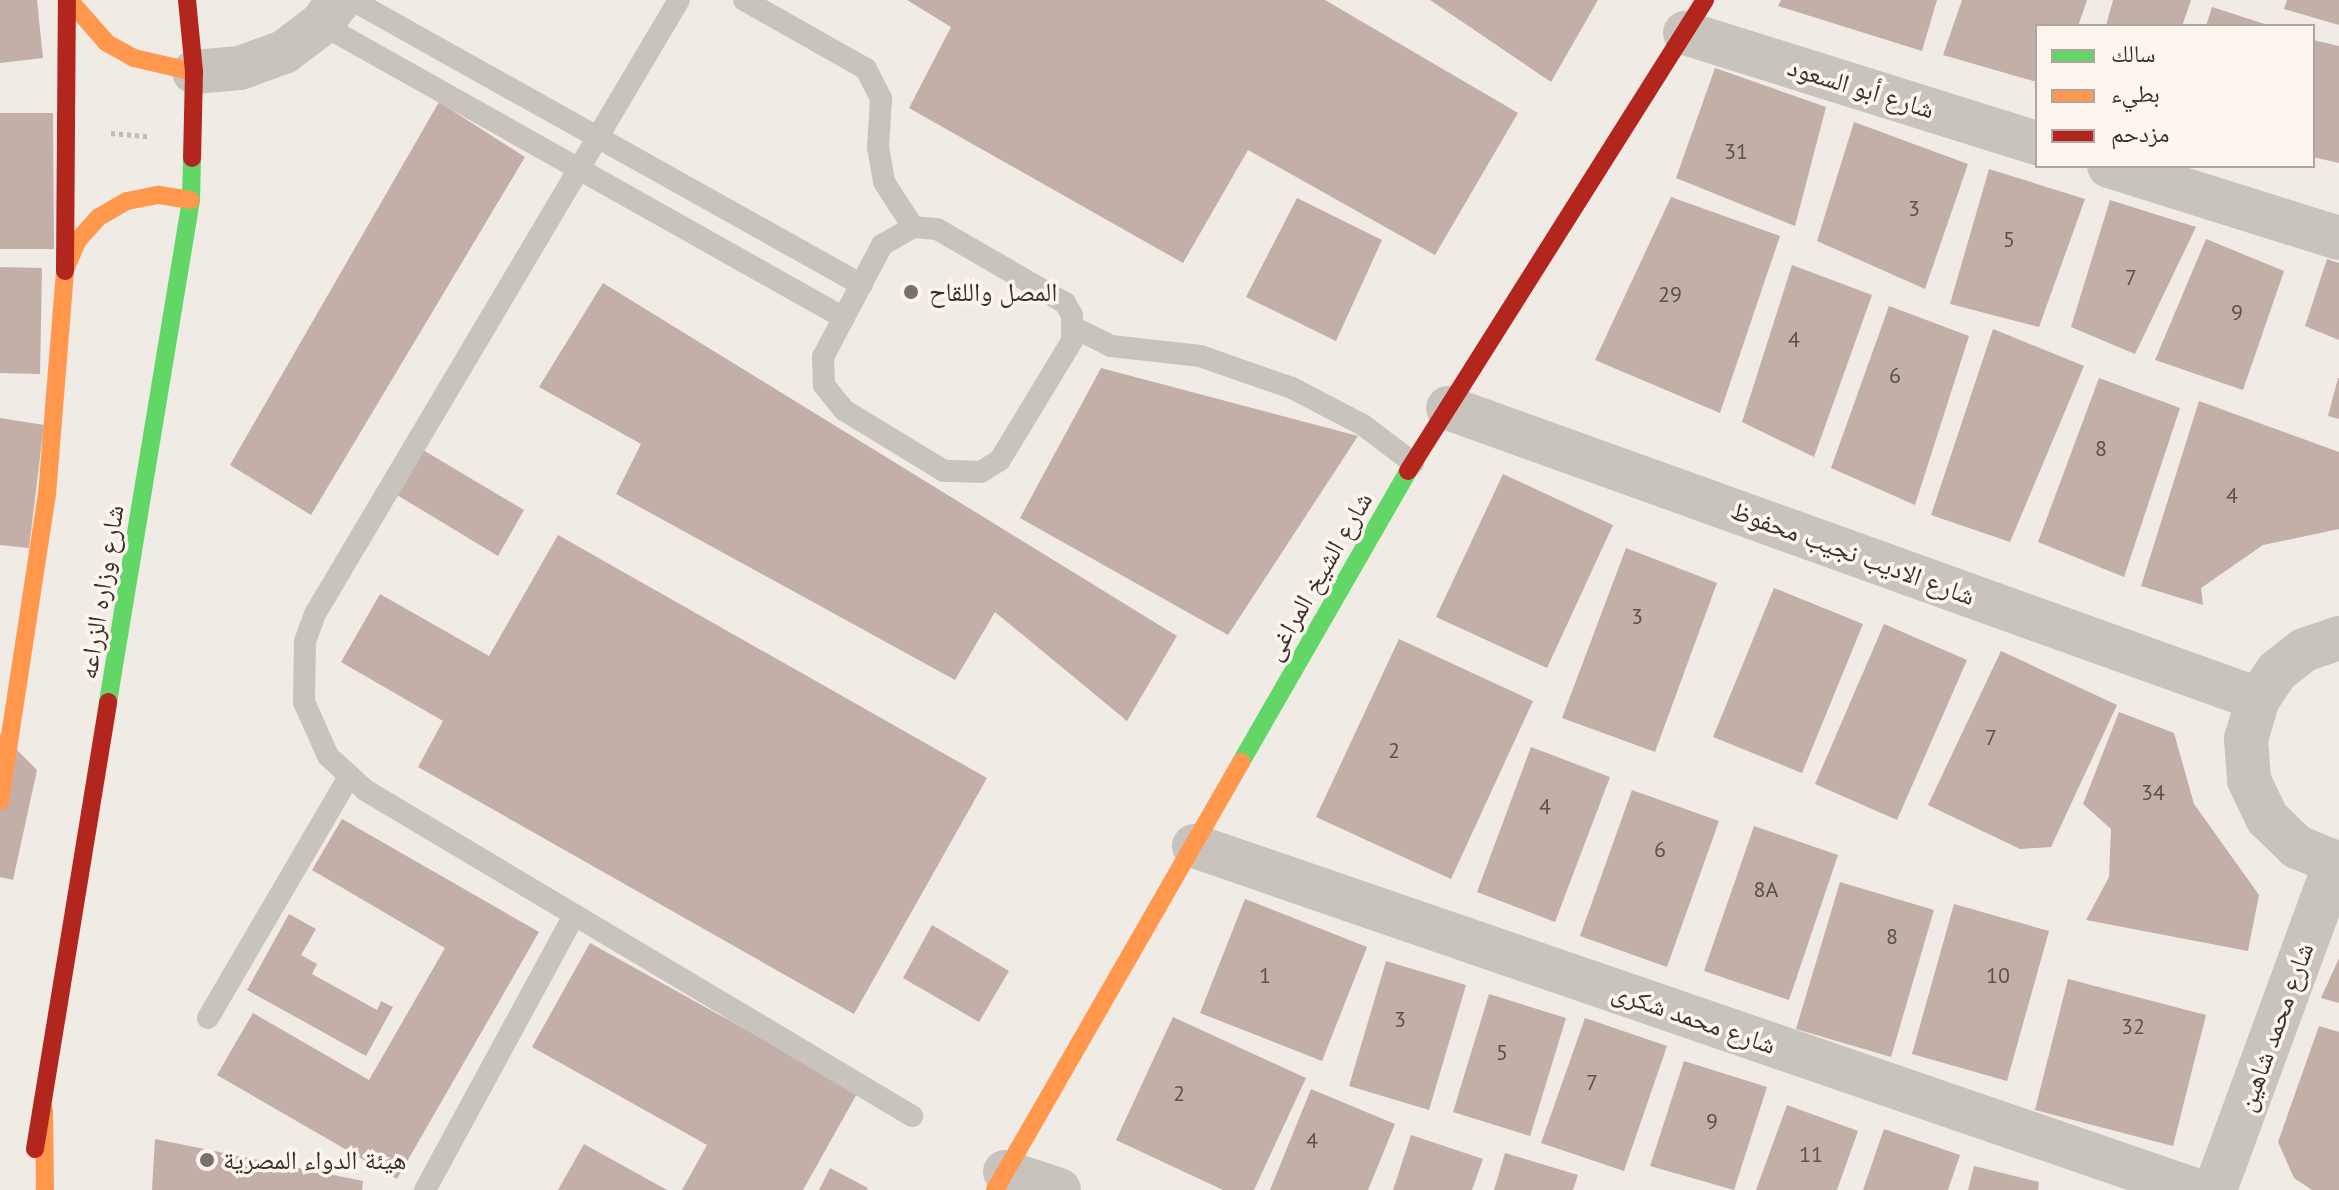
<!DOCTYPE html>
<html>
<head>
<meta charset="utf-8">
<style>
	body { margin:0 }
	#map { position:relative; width:2339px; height:1190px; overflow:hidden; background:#f0ebe5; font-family:"PT Sans","Noto Naskh Arabic",sans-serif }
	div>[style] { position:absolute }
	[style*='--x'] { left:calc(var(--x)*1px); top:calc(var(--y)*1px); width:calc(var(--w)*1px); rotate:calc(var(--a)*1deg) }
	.building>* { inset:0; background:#c3afa7 }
	.path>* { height:5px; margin-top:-2.5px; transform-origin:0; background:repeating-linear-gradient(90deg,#c2bbb6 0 4px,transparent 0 8px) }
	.lane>* { height:22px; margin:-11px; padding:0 11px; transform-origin:11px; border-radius:11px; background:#c9c3be }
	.street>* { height:44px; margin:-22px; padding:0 22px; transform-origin:22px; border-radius:22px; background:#c9c3be }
	.fast>* { height:18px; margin:-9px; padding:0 9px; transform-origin:9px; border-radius:9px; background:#63d668 }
	.slow>* { height:18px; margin:-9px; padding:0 9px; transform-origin:9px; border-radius:9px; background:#ff974d }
	.jam>* { height:18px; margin:-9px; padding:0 9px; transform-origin:9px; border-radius:9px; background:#b3261e }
	.dots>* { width:22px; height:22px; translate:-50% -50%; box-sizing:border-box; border:4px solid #fbf5ee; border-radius:50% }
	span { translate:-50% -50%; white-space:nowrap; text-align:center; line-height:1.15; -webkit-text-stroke:7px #fbf5ee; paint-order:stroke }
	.number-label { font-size:22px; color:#5d504a }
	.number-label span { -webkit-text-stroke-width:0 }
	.street-label { font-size:26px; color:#3b302b }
	.poi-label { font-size:26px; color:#3b302b }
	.left { translate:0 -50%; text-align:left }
	.legend { position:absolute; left:2035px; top:24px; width:280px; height:144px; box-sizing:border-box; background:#fbf5ee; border:2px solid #aea6a0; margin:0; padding:10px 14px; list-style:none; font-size:24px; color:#3b302b }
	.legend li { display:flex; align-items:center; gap:16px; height:40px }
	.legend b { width:40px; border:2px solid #aea6a0 }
</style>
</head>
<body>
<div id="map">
	<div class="building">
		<i style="clip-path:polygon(0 0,37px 0,43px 58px,0 63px)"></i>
		<i style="clip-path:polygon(907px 0,1325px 0,1518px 113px,1435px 255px,1248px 150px,1183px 263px,909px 108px,951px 27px)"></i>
		<i style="clip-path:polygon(1430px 0,1598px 0,1551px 82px)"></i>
		<i style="clip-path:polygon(1781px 0,1937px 0,1922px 51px,1778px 6px)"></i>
		<i style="clip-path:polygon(1962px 0,2087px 0,2078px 26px,2037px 26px,2037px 82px,1943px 55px)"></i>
		<i style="clip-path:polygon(2113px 0,2191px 0,2182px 26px,2106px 26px)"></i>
		<i style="clip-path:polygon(2287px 0,2339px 0,2339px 25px,2284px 9px)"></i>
		<i style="clip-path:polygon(2212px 7px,2268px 25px,2268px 26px,2206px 26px)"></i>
		<i style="clip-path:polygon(2313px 40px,2339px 46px,2339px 163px,2313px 157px)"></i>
		<i style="clip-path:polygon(1715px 68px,1826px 107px,1795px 226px,1676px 178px)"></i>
		<i style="clip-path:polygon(439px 102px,525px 157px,311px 515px,230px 465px)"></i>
		<i style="clip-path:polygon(0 113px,53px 113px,54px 249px,0 249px)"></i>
		<i style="clip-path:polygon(1854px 122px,1968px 164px,1925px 289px,1817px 241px)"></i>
		<i style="clip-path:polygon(1989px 169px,2085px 199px,2039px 327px,1950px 304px)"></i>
		<i style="clip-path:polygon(1671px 197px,1780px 236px,1720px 413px,1595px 360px)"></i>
		<i style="clip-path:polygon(1297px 198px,1382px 240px,1336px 341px,1246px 297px)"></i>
		<i style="clip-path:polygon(2110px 200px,2196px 227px,2135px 354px,2071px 327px)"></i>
		<i style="clip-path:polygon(2206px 239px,2284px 271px,2243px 390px,2155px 360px)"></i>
		<i style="clip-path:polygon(2327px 259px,2339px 263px,2339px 340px,2305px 326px)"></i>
		<i style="clip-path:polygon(1792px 265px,1872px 295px,1814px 457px,1742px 422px)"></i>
		<i style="clip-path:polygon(0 267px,42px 268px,40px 374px,0 373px)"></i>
		<i style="clip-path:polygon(603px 283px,1177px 636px,1127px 721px,995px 612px,955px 680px,616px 494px,641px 444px,539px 387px)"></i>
		<i style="clip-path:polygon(1889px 306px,1969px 336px,1915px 505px,1831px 468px)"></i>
		<i style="clip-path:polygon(1993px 329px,2084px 366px,2010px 542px,1931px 515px)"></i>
		<i style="clip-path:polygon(1101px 368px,1358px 436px,1228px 635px,1020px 518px)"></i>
		<i style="clip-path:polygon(2099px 378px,2180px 408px,2124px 577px,2038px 542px)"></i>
		<i style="clip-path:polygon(2338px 378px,2339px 378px,2339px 419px,2328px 416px)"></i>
		<i style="clip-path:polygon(2199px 401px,2339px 452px,2339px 529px,2263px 545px,2201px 588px,2203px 605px,2141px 586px)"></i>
		<i style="clip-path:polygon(0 418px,44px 425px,29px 548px,0 545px)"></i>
		<i style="clip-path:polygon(423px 450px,524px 510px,498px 556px,397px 495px)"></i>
		<i style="clip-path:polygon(1503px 474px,1613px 525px,1547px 668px,1436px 617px)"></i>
		<i style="clip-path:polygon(558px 535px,987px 778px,854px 1014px,418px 767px,443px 721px,341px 662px,380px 594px,489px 656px)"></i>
		<i style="clip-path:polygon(1626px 548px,1717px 583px,1655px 752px,1562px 718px)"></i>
		<i style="clip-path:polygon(1774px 588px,1863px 624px,1802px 773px,1713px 737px)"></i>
		<i style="clip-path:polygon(1884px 624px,1967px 660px,1897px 820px,1815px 784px)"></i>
		<i style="clip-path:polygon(1399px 639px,1533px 701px,1451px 879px,1316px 817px)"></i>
		<i style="clip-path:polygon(2001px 651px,2117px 705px,2051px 847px,2020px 849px,1928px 805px)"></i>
		<i style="clip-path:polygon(2119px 712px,2174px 733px,2194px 804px,2259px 895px,2248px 951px,2086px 920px,2109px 877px,2111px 829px,2083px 804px)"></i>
		<i style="clip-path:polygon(0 733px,37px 770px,13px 880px,0 877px)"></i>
		<i style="clip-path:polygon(1531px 747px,1610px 777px,1555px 922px,1477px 892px)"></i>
		<i style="clip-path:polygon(1632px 790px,1719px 821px,1667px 967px,1580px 936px)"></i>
		<i style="clip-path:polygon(342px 819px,539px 932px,397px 1179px,217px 1075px,253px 1013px,369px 1080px,445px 948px,312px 870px)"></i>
		<i style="clip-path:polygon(1754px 826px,1838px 855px,1789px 1000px,1704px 971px)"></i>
		<i style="clip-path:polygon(1840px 882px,1934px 910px,1891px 1057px,1796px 1029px)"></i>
		<i style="clip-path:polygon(1245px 899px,1367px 947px,1322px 1061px,1200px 1013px)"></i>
		<i style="clip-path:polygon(1954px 904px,2049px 931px,2007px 1081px,1912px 1054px)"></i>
		<i style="clip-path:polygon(289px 914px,316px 929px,301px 955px,317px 964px,312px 974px,377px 1010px,381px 1001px,393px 1007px,366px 1056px,247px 990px)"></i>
		<i style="clip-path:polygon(932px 925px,1009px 971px,979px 1022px,903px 978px)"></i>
		<i style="clip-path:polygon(590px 943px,858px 1092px,803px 1190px,682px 1190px,707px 1145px,532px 1047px)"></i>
		<i style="clip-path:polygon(2339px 958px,2339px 1003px,2321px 998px)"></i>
		<i style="clip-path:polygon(1386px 961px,1466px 985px,1429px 1110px,1349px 1086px)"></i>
		<i style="clip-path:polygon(2068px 979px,2206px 1015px,2173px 1146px,2035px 1110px)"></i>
		<i style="clip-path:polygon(1489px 994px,1566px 1018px,1530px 1136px,1453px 1112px)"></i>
		<i style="clip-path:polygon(1173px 1017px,1306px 1078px,1254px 1190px,1223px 1190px,1116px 1140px)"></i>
		<i style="clip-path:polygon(1585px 1018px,1667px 1046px,1624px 1171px,1541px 1143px)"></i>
		<i style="clip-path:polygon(2319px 1026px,2339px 1032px,2339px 1190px,2312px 1190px,2294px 1178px,2278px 1142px)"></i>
		<i style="clip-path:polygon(1684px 1061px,1767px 1087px,1734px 1190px,1650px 1166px)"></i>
		<i style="clip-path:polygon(1311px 1089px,1395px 1124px,1368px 1190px,1270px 1190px)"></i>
		<i style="clip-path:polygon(1787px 1105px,1858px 1131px,1837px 1190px,1756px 1190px)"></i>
		<i style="clip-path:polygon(1884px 1129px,1960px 1155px,1948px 1190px,1863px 1190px)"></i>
		<i style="clip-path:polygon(1411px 1135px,1483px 1159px,1472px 1190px,1393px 1190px)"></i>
		<i style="clip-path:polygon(155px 1139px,363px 1181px,362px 1190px,152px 1190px)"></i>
		<i style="clip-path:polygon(584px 1144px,667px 1190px,558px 1190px)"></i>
		<i style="clip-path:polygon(1505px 1153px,1578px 1175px,1573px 1190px,1494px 1190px)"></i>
		<i style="clip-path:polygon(1974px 1166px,2039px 1182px,2038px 1190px,1968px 1190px)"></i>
		<i style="clip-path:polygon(830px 1168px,868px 1188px,867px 1190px,819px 1190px)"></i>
	</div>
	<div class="path">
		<i style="--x:111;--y:133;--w:37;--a:5"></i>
	</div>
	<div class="lane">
		<i style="--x:352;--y:0;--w:584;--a:29.2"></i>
		<i style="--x:679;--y:0;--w:714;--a:120.66"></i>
		<i style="--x:315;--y:614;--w:30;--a:110"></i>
		<i style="--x:305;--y:642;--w:60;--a:91"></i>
		<i style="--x:304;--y:702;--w:59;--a:66"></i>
		<i style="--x:328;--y:756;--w:50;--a:42.6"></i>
		<i style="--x:365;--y:790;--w:637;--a:30.79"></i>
		<i style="--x:744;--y:0;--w:140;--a:29.5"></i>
		<i style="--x:866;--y:69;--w:34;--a:63"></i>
		<i style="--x:881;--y:99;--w:48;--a:93.6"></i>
		<i style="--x:878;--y:147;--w:36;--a:80"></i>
		<i style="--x:884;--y:182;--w:54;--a:57.2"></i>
		<i style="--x:321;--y:24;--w:600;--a:29.34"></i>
		<i style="--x:913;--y:227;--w:24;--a:5"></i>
		<i style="--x:937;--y:229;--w:148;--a:30"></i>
		<i style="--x:1065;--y:303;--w:14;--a:60"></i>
		<i style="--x:1072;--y:315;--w:26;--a:90"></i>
		<i style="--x:1072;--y:341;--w:139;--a:121.2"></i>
		<i style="--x:1000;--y:460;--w:22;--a:148"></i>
		<i style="--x:981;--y:472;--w:37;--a:-178"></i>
		<i style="--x:944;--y:471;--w:117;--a:-148.6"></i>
		<i style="--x:844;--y:410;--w:32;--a:-129"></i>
		<i style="--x:824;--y:385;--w:28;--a:-92"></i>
		<i style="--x:823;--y:357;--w:127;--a:-62.2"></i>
		<i style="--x:882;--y:245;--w:36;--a:-30"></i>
		<i style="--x:1075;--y:328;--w:40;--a:26.6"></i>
		<i style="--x:1111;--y:346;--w:90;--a:6.4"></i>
		<i style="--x:1200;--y:356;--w:97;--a:19.2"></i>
		<i style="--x:1292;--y:388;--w:80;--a:27.5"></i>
		<i style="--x:1363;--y:425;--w:63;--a:37.2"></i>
		<i style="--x:208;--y:1018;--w:278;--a:-59.7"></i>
		<i style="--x:425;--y:1190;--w:312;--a:-61.5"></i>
	</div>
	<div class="street">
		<i style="--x:1685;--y:33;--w:369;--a:17.4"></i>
		<i style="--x:194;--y:72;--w:46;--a:-5"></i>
		<i style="--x:240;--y:68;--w:47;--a:-20"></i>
		<i style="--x:284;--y:52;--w:46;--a:-37.1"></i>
		<i style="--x:321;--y:24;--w:31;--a:-52"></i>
		<i style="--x:2109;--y:166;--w:241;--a:17.4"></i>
		<i style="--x:1448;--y:408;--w:861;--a:19.76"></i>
		<i style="--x:2339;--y:638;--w:37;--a:161"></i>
		<i style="--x:2304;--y:650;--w:34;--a:142"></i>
		<i style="--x:2277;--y:671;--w:34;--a:124"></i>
		<i style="--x:2258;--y:699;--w:42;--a:106.7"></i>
		<i style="--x:2246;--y:739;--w:41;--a:85.8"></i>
		<i style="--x:2249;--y:780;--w:42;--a:64.7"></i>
		<i style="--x:2267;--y:818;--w:42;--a:44"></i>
		<i style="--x:2297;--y:847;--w:45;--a:22"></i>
		<i style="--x:1194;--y:846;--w:1058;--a:18.97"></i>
		<i style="--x:1005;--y:1172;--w:57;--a:18.4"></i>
		<i style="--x:2215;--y:1190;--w:347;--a:-69.8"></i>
	</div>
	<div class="fast">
		<i style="--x:108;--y:702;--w:509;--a:-80.61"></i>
		<i style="--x:191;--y:200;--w:42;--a:-88.6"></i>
		<i style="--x:1241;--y:762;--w:336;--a:-60.1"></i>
	</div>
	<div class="slow">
		<i style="--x:69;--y:0;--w:57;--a:48.5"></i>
		<i style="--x:107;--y:43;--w:31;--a:29"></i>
		<i style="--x:134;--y:58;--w:62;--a:13.1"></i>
		<i style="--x:65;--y:270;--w:33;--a:-67"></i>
		<i style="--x:78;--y:240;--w:31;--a:-48"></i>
		<i style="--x:99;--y:217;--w:32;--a:-30"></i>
		<i style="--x:127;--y:201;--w:33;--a:-11"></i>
		<i style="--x:159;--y:195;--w:32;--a:9"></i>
		<i style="--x:0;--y:801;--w:310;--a:-81.3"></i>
		<i style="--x:47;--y:495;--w:225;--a:-85.4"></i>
		<i style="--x:44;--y:1110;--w:80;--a:89.3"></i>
		<i style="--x:995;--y:1190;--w:494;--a:-60.1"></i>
	</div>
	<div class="jam">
		<i style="--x:187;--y:0;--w:72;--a:84.4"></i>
		<i style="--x:194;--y:72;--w:86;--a:91.3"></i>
		<i style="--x:65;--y:271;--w:271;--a:-89.6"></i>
		<i style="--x:1408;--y:471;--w:557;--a:-57.77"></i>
		<i style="--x:35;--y:1149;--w:453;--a:-80.7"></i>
	</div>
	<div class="dots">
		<i style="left:911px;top:292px;background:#7a716c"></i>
		<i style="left:207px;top:1160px;background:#7a716c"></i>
	</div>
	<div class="number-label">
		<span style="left:1736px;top:152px">31</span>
		<span style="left:1914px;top:209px">3</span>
		<span style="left:2009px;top:240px">5</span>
		<span style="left:2131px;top:278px">7</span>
		<span style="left:1670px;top:295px">29</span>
		<span style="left:2237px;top:313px">9</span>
		<span style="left:1794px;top:340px">4</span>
		<span style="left:1895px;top:376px">6</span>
		<span style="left:2101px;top:449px">8</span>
		<span style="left:2232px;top:496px">4</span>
		<span style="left:1637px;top:617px">3</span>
		<span style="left:1991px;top:738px">7</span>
		<span style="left:1394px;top:751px">2</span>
		<span style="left:2153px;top:793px">34</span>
		<span style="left:1545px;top:807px">4</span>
		<span style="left:1660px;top:850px">6</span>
		<span style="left:1766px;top:890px">8A</span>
		<span style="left:1892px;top:937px">8</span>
		<span style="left:1265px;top:976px">1</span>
		<span style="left:1998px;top:976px">10</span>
		<span style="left:1400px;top:1020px">3</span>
		<span style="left:2133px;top:1027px">32</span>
		<span style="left:1502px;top:1053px">5</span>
		<span style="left:1592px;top:1083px">7</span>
		<span style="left:1179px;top:1094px">2</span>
		<span style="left:1712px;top:1122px">9</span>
		<span style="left:1312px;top:1141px">4</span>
		<span style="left:1811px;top:1155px">11</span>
	</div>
	<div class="street-label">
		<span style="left:1861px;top:88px;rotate:17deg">شارع أبو السعود</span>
		<span style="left:1853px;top:553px;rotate:20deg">شارع الاديب نجيب محفوظ</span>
		<span style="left:1318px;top:576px;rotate:-60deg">شارع الشيخ المراغى</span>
		<span style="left:101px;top:592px;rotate:-81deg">شارع وزاره الزراعه</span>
		<span style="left:1694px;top:1018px;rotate:19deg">شارع محمد شكرى</span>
		<span style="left:2275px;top:1027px;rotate:-70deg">شارع محمد شاهين</span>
	</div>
	<div class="poi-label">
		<span class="left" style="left:929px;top:292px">المصل واللقاح</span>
		<span class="left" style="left:223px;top:1160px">هيئة الدواء المصرية</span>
	</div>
	<ul class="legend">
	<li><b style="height:10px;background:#63d668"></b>سالك</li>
	<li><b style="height:10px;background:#ff974d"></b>بطيء</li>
	<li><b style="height:10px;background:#b3261e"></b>مزدحم</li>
	</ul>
</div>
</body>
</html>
